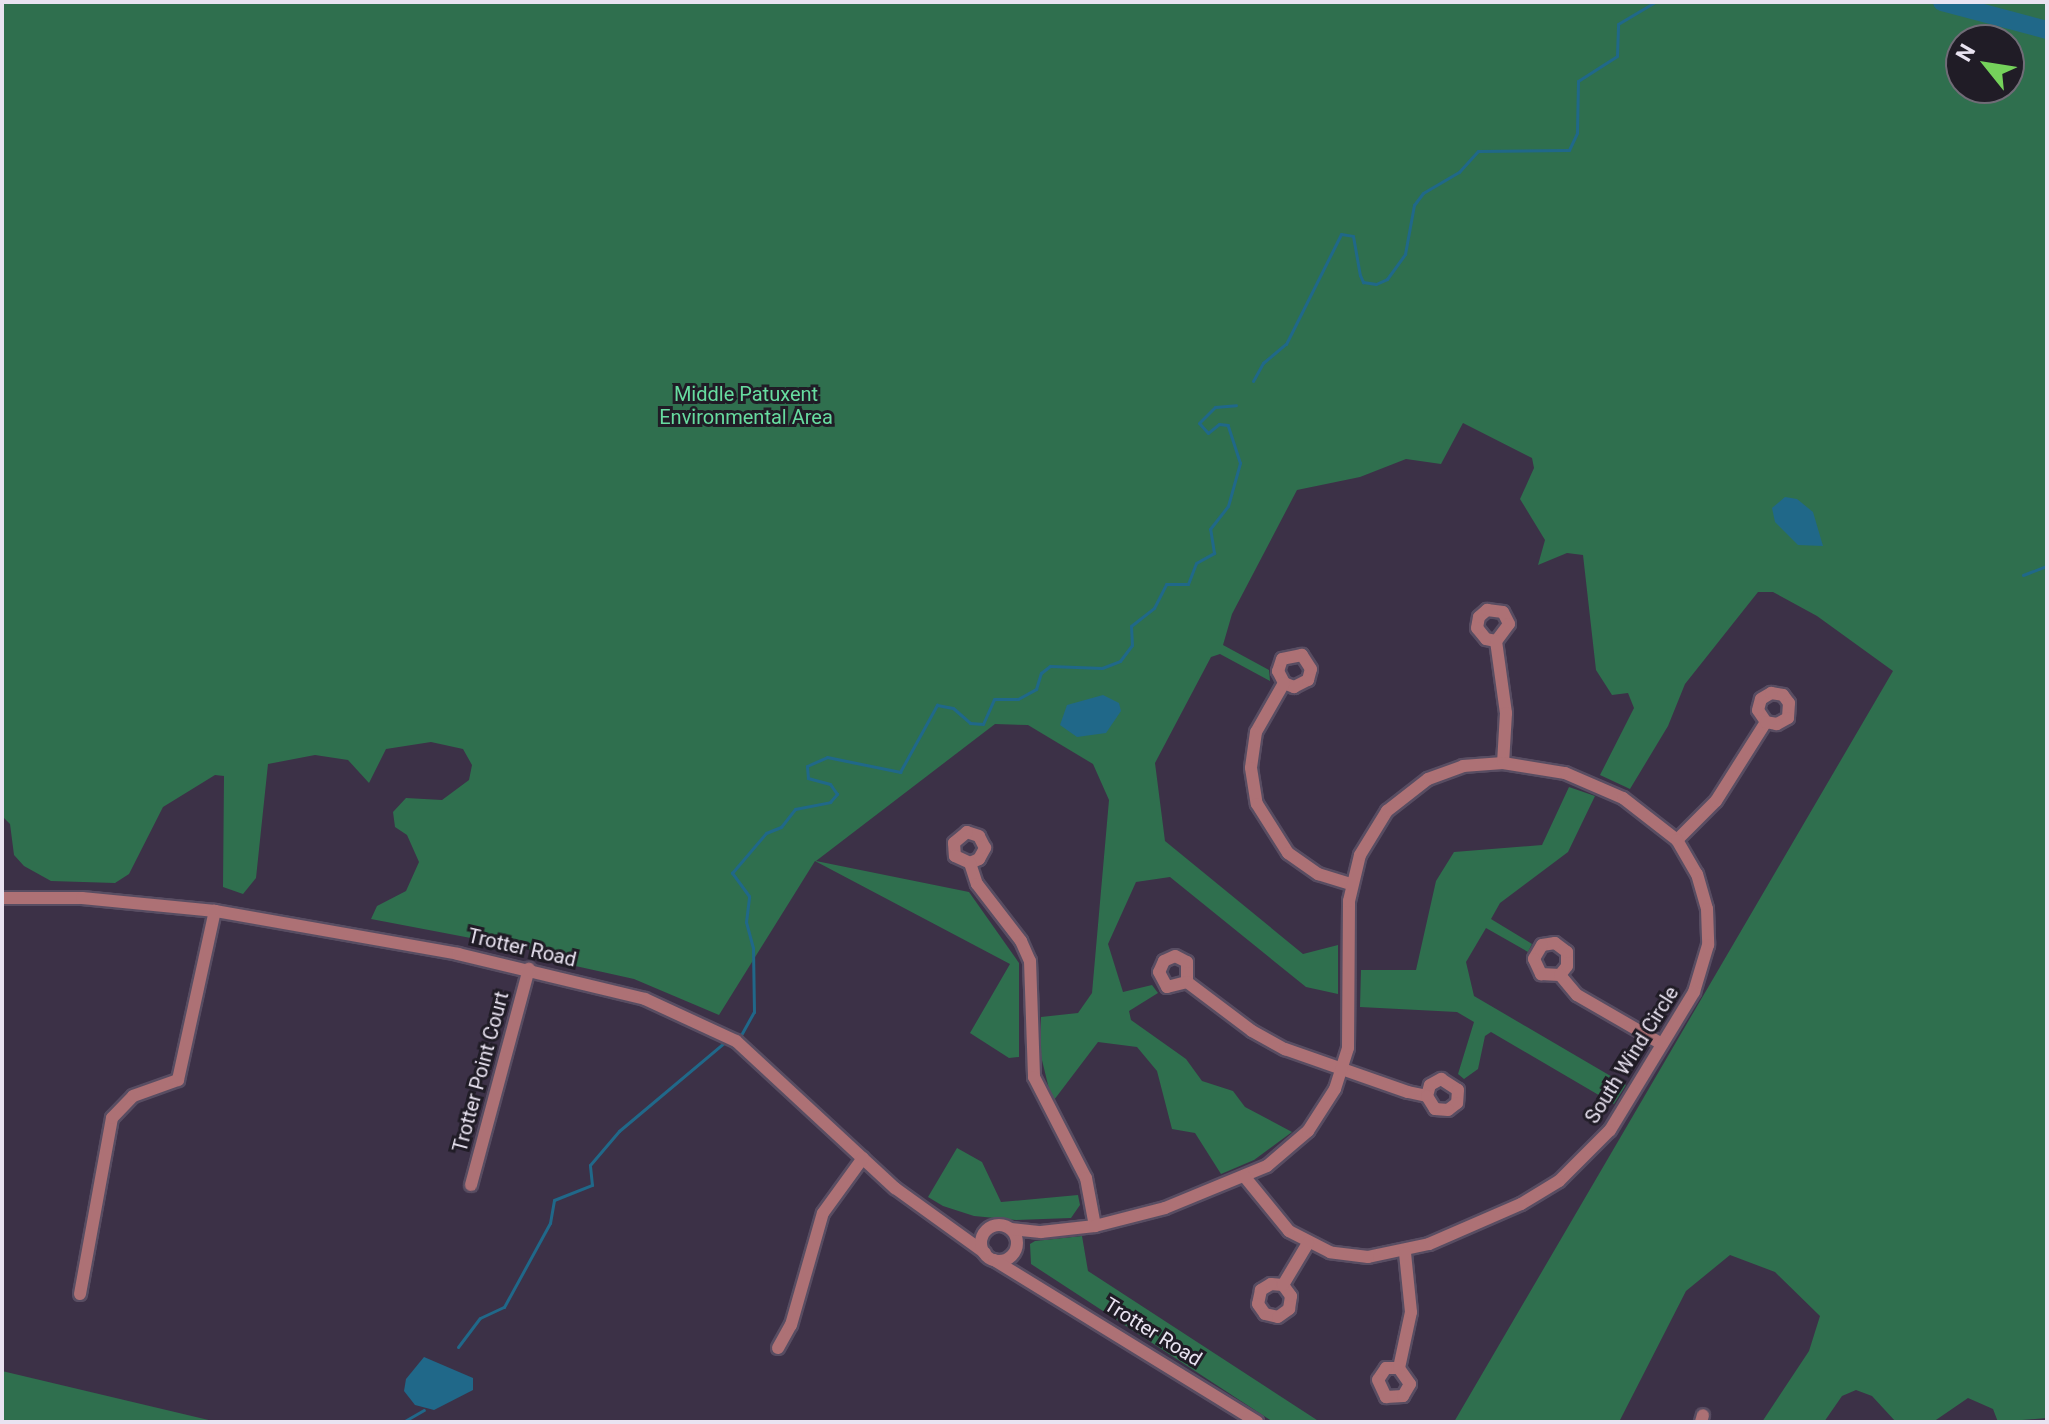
<!DOCTYPE html>
<html>
<head>
<meta charset="utf-8">
<style>
	body { margin:0 }
	#map { position:relative; width:2049px; height:1424px; overflow:hidden; background:#3c3147; font-family:Roboto,sans-serif }
	div>[style] { position:absolute }
	[style*='--x'] { left:calc(var(--x)*1px); top:calc(var(--y)*1px); width:calc(var(--w)*1px); rotate:calc(var(--a)*1deg) }
	.green>* { inset:0; background:#2f6f4e }
	.water>* { inset:0; background:#206889 }
	.stream>* { height:3px; margin:-1.5px; padding:0 1.5px; transform-origin:1.5px; border-radius:1.5px; background:#206889 }
	.river>* { height:18px; margin:-9px; padding:0 9px; transform-origin:9px; border-radius:9px; background:#206889 }
	.roads { filter:drop-shadow(2px 0 #584d62) drop-shadow(-2px 0 #584d62) drop-shadow(0 2px #584d62) drop-shadow(0 -2px #584d62) }
	.minor>* { height:12px; margin:-6px; padding:0 6px; transform-origin:6px; border-radius:6px; background:#ad7175 }
	.minor>.ring { margin:-6px; padding:0; box-sizing:content-box; background:none; border:12px solid #ad7175; border-radius:50% }
	span { translate:-50% -50%; white-space:nowrap; text-align:center; line-height:1.15; -webkit-text-stroke:6px #201c26; paint-order:stroke }
	.park-label { font-size:20px; color:#67dca0 }
	.street-label { font-size:20px; color:#e9e3f1 }
	.frame { position:absolute; inset:0; border:4px solid #e9e3f1; pointer-events:none }
	.north { position:absolute; left:1945px; top:24px; width:80px; height:80px; box-sizing:border-box; background:#201c26; border:2px solid #706c77; border-radius:50%; rotate:300deg; font-size:22px; font-weight:700; line-height:32px; text-align:center; color:#e9e3f1 }
	.north::after { content:''; display:block; margin:auto; width:28px; height:36px; background:#75d25b; clip-path:polygon(50% 0,100% 100%,50% 72%,0 100%) }
</style>
</head>
<body>
<div id="map">
	<div class="green">
		<i style="clip-path:polygon(evenodd,2px 2px,2047px 2px,2047px 1418px,1998px 1422px,1993px 1409px,1968px 1398px,1933px 1422px,1896px 1422px,1872px 1396px,1856px 1390px,1842px 1396px,1824px 1422px,1762px 1422px,1809px 1351px,1820px 1316px,1775px 1272px,1730px 1255px,1686px 1291px,1619px 1422px,1454px 1422px,1893px 671px,1817px 616px,1773px 592px,1758px 592px,1685px 684px,1668px 726px,1630px 789px,1600px 775px,1634px 708px,1628px 693px,1612px 695px,1596px 670px,1583px 555px,1567px 553px,1538px 565px,1545px 540px,1520px 499px,1534px 468px,1532px 458px,1463px 423px,1441px 464px,1406px 459px,1360px 477px,1297px 490px,1232px 614px,1223px 645px,1269px 670px,1270px 681px,1220px 654px,1211px 657px,1155px 763px,1165px 841px,1303px 954px,1338px 945px,1338px 994px,1306px 987px,1170px 877px,1136px 882px,1108px 944px,1123px 992px,1152px 985px,1158px 993px,1129px 1011px,1131px 1020px,1186px 1059px,1202px 1081px,1233px 1091px,1245px 1107px,1292px 1132px,1254px 1160px,1221px 1174px,1195px 1133px,1172px 1129px,1157px 1071px,1137px 1047px,1098px 1042px,1054px 1100px,1049px 1089px,1041px 1056px,1041px 1017px,1078px 1013px,1092px 993px,1109px 800px,1093px 764px,1028px 725px,995px 724px,816px 861px,969px 892px,1019px 963px,1019px 1057px,1009px 1058px,970px 1033px,1010px 964px,815px 861px,719px 1015px,634px 979px,553px 961px,554px 954px,371px 919px,377px 906px,406px 891px,419px 862px,407px 835px,395px 827px,393px 812px,406px 798px,442px 800px,469px 780px,472px 765px,463px 749px,431px 742px,386px 749px,369px 783px,348px 760px,315px 755px,268px 764px,256px 878px,243px 894px,223px 887px,224px 776px,215px 775px,163px 807px,129px 874px,115px 883px,51px 881px,24px 866px,14px 855px,10px 824px,2px 816px,2px 2px,1961px 40px,2009px 40px,2009px 88px,1961px 88px,1961px 40px)"></i>
		<i style="clip-path:polygon(1569px 787px,1595px 796px,1568px 852px,1500px 903px,1491px 919px,1532px 944px,1528px 952px,1486px 928px,1466px 962px,1474px 996px,1626px 1085px,1614px 1104px,1491px 1032px,1485px 1036px,1478px 1069px,1464px 1079px,1458px 1074px,1474px 1022px,1457px 1012px,1360px 1007px,1361px 970px,1416px 970px,1436px 881px,1454px 852px,1542px 845px)"></i>
		<i style="clip-path:polygon(957px 1148px,982px 1162px,1001px 1202px,1078px 1195px,1080px 1205px,1071px 1218px,1016px 1220px,974px 1216px,943px 1206px,928px 1197px)"></i>
		<i style="clip-path:polygon(1082px 1236px,1088px 1271px,1320px 1422px,1273px 1422px,1031px 1264px,1030px 1244px,1035px 1241px)"></i>
		<i style="clip-path:polygon(2px 1371px,217px 1422px,2px 1422px)"></i>
	</div>
	<div class="water">
		<i style="clip-path:polygon(1785px 497px,1797px 499px,1813px 512px,1823px 546px,1798px 545px,1775px 522px,1772px 508px)"></i>
		<i style="clip-path:polygon(1103px 695px,1119px 703px,1121px 711px,1106px 733px,1077px 737px,1060px 725px,1067px 705px)"></i>
		<i style="clip-path:polygon(424px 1357px,473px 1378px,473px 1390px,434px 1410px,415px 1405px,404px 1391px,406px 1379px)"></i>
	</div>
	<div class="stream">
		<i style="--x:1253;--y:381;--w:21;--a:-61"></i>
		<i style="--x:1263;--y:363;--w:30;--a:-40"></i>
		<i style="--x:1286;--y:344;--w:123;--a:-63.4"></i>
		<i style="--x:1341;--y:234;--w:12;--a:9"></i>
		<i style="--x:1353;--y:236;--w:40;--a:80"></i>
		<i style="--x:1360;--y:275;--w:8;--a:67"></i>
		<i style="--x:1363;--y:282;--w:13;--a:9"></i>
		<i style="--x:1376;--y:284;--w:12;--a:-24"></i>
		<i style="--x:1387;--y:279;--w:31;--a:-54"></i>
		<i style="--x:1405;--y:254;--w:50;--a:-79.6"></i>
		<i style="--x:1414;--y:205;--w:15;--a:-53"></i>
		<i style="--x:1423;--y:193;--w:42;--a:-30.3"></i>
		<i style="--x:1459;--y:172;--w:28;--a:-48"></i>
		<i style="--x:1478;--y:151;--w:91;--a:-0.6"></i>
		<i style="--x:1569;--y:150;--w:19;--a:-65"></i>
		<i style="--x:1577;--y:133;--w:52;--a:-88.9"></i>
		<i style="--x:1578;--y:81;--w:46;--a:-32.7"></i>
		<i style="--x:1617;--y:56;--w:32;--a:-88"></i>
		<i style="--x:1618;--y:24;--w:43;--a:-30.7"></i>
		<i style="--x:2023;--y:575;--w:26;--a:-21"></i>
		<i style="--x:741;--y:1035;--w:26;--a:-61"></i>
		<i style="--x:754;--y:1012;--w:64;--a:-90.9"></i>
		<i style="--x:753;--y:948;--w:27;--a:-105"></i>
		<i style="--x:746;--y:922;--w:26;--a:-83"></i>
		<i style="--x:749;--y:896;--w:29;--a:-126"></i>
		<i style="--x:732;--y:873;--w:52;--a:-49.6"></i>
		<i style="--x:766;--y:833;--w:16;--a:-22"></i>
		<i style="--x:781;--y:827;--w:23;--a:-52"></i>
		<i style="--x:795;--y:809;--w:36;--a:-11"></i>
		<i style="--x:830;--y:802;--w:11;--a:-49"></i>
		<i style="--x:837;--y:794;--w:12;--a:-125"></i>
		<i style="--x:830;--y:784;--w:23;--a:-165"></i>
		<i style="--x:808;--y:778;--w:12;--a:-95"></i>
		<i style="--x:807;--y:766;--w:22;--a:-24"></i>
		<i style="--x:827;--y:757;--w:75;--a:11.6"></i>
		<i style="--x:900;--y:772;--w:77;--a:-61.1"></i>
		<i style="--x:937;--y:705;--w:16;--a:11"></i>
		<i style="--x:953;--y:708;--w:23;--a:41"></i>
		<i style="--x:970;--y:723;--w:13;--a:4"></i>
		<i style="--x:983;--y:724;--w:27;--a:-66"></i>
		<i style="--x:994;--y:699;--w:24;--a:0"></i>
		<i style="--x:1018;--y:699;--w:21;--a:-29"></i>
		<i style="--x:1036;--y:689;--w:17;--a:-73"></i>
		<i style="--x:1041;--y:673;--w:11;--a:-38"></i>
		<i style="--x:1050;--y:666;--w:52;--a:2.2"></i>
		<i style="--x:1102;--y:668;--w:19;--a:-21"></i>
		<i style="--x:1120;--y:661;--w:20;--a:-53"></i>
		<i style="--x:1132;--y:645;--w:19;--a:-93"></i>
		<i style="--x:1131;--y:626;--w:29;--a:-38"></i>
		<i style="--x:1154;--y:608;--w:27;--a:-63"></i>
		<i style="--x:1166;--y:584;--w:22;--a:0"></i>
		<i style="--x:1188;--y:584;--w:22;--a:-69"></i>
		<i style="--x:1196;--y:563;--w:21;--a:-29"></i>
		<i style="--x:1214;--y:553;--w:24;--a:-99"></i>
		<i style="--x:1210;--y:529;--w:29;--a:-52"></i>
		<i style="--x:1228;--y:506;--w:45;--a:-74.4"></i>
		<i style="--x:1240;--y:463;--w:40;--a:-108"></i>
		<i style="--x:1228;--y:425;--w:9;--a:-174"></i>
		<i style="--x:1219;--y:424;--w:14;--a:141"></i>
		<i style="--x:1208;--y:433;--w:13;--a:-132"></i>
		<i style="--x:1199;--y:423;--w:23;--a:-45"></i>
		<i style="--x:1215;--y:407;--w:21;--a:-5"></i>
		<i style="--x:458;--y:1347;--w:36;--a:-53"></i>
		<i style="--x:480;--y:1318;--w:26;--a:-25"></i>
		<i style="--x:504;--y:1307;--w:96;--a:-61.3"></i>
		<i style="--x:550;--y:1223;--w:23;--a:-80"></i>
		<i style="--x:554;--y:1200;--w:41;--a:-21.5"></i>
		<i style="--x:592;--y:1185;--w:20;--a:-96"></i>
		<i style="--x:590;--y:1165;--w:45;--a:-49.5"></i>
		<i style="--x:619;--y:1131;--w:137;--a:-40"></i>
		<i style="--x:403;--y:1422;--w:24;--a:-30"></i>
	</div>
	<div class="river">
		<i style="--x:1942;--y:2;--w:109;--a:14.9"></i>
	</div>
	<div class="roads">
		<div class="minor">
			<i style="--x:1496;--y:641;--w:10;--a:-169"></i>
			<i style="--x:1486;--y:639;--w:14;--a:-129"></i>
			<i style="--x:1477;--y:628;--w:11;--a:-80"></i>
			<i style="--x:1479;--y:617;--w:11;--a:-41"></i>
			<i style="--x:1487;--y:610;--w:16;--a:7"></i>
			<i style="--x:1503;--y:612;--w:13;--a:63"></i>
			<i style="--x:1509;--y:624;--w:21;--a:127"></i>
			<i style="--x:1496;--y:641;--w:73;--a:82.1"></i>
			<i style="--x:1506;--y:713;--w:50;--a:93.4"></i>
			<i style="--x:1284;--y:683;--w:11;--a:22"></i>
			<i style="--x:1294;--y:687;--w:16;--a:-27"></i>
			<i style="--x:1308;--y:680;--w:11;--a:-75"></i>
			<i style="--x:1311;--y:669;--w:17;--a:-123"></i>
			<i style="--x:1302;--y:655;--w:20;--a:169"></i>
			<i style="--x:1282;--y:659;--w:13;--a:108"></i>
			<i style="--x:1278;--y:671;--w:13;--a:63"></i>
			<i style="--x:1284;--y:683;--w:56;--a:119.7"></i>
			<i style="--x:1256;--y:732;--w:36;--a:98"></i>
			<i style="--x:1251;--y:768;--w:36;--a:81"></i>
			<i style="--x:1257;--y:804;--w:58;--a:57.7"></i>
			<i style="--x:1288;--y:853;--w:37;--a:35"></i>
			<i style="--x:1318;--y:874;--w:34;--a:17"></i>
			<i style="--x:1677;--y:840;--w:55;--a:-45"></i>
			<i style="--x:1716;--y:801;--w:93;--a:-57.7"></i>
			<i style="--x:1766;--y:722;--w:14;--a:-124"></i>
			<i style="--x:1758;--y:710;--w:11;--a:-75"></i>
			<i style="--x:1761;--y:699;--w:12;--a:-31"></i>
			<i style="--x:1771;--y:693;--w:12;--a:9"></i>
			<i style="--x:1783;--y:695;--w:10;--a:53"></i>
			<i style="--x:1789;--y:703;--w:15;--a:94"></i>
			<i style="--x:1788;--y:718;--w:13;--a:151"></i>
			<i style="--x:1777;--y:724;--w:11;--a:-170"></i>
			<i style="--x:970;--y:863;--w:10;--a:-24"></i>
			<i style="--x:979;--y:859;--w:13;--a:-61"></i>
			<i style="--x:985;--y:848;--w:13;--a:-117"></i>
			<i style="--x:979;--y:836;--w:13;--a:-162"></i>
			<i style="--x:967;--y:832;--w:17;--a:140"></i>
			<i style="--x:954;--y:843;--w:13;--a:86"></i>
			<i style="--x:955;--y:856;--w:17;--a:25"></i>
			<i style="--x:970;--y:863;--w:22;--a:72"></i>
			<i style="--x:977;--y:884;--w:72;--a:52.3"></i>
			<i style="--x:1021;--y:941;--w:22;--a:66"></i>
			<i style="--x:1030;--y:961;--w:116;--a:88"></i>
			<i style="--x:1034;--y:1077;--w:114;--a:62.8"></i>
			<i style="--x:1086;--y:1178;--w:49;--a:79.4"></i>
			<i style="--x:2;--y:898;--w:80;--a:0"></i>
			<i style="--x:82;--y:898;--w:134;--a:5.6"></i>
			<i style="--x:215;--y:911;--w:247;--a:10"></i>
			<i style="--x:458;--y:954;--w:192;--a:13.5"></i>
			<i style="--x:645;--y:999;--w:100;--a:24.8"></i>
			<i style="--x:736;--y:1041;--w:217;--a:42.8"></i>
			<i style="--x:895;--y:1188;--w:111;--a:35.8"></i>
			<i style="--x:1560;--y:975;--w:11;--a:-52"></i>
			<i style="--x:1567;--y:966;--w:14;--a:-90"></i>
			<i style="--x:1567;--y:952;--w:15;--a:-143"></i>
			<i style="--x:1555;--y:943;--w:13;--a:171"></i>
			<i style="--x:1542;--y:945;--w:16;--a:120"></i>
			<i style="--x:1534;--y:959;--w:17;--a:65"></i>
			<i style="--x:1541;--y:974;--w:19;--a:3"></i>
			<i style="--x:1560;--y:975;--w:26;--a:50"></i>
			<i style="--x:1577;--y:995;--w:98;--a:30"></i>
			<i style="--x:1187;--y:982;--w:20;--a:-90"></i>
			<i style="--x:1187;--y:962;--w:13;--a:-153"></i>
			<i style="--x:1175;--y:956;--w:12;--a:156"></i>
			<i style="--x:1164;--y:961;--w:12;--a:114"></i>
			<i style="--x:1159;--y:972;--w:17;--a:62"></i>
			<i style="--x:1167;--y:987;--w:21;--a:-14"></i>
			<i style="--x:1187;--y:982;--w:81;--a:37"></i>
			<i style="--x:1252;--y:1031;--w:38;--a:29"></i>
			<i style="--x:1285;--y:1049;--w:130;--a:19.3"></i>
			<i style="--x:1408;--y:1092;--w:19;--a:12"></i>
			<i style="--x:1427;--y:1096;--w:11;--a:-75"></i>
			<i style="--x:1430;--y:1085;--w:13;--a:-29"></i>
			<i style="--x:1441;--y:1079;--w:20;--a:33"></i>
			<i style="--x:1458;--y:1090;--w:13;--a:94"></i>
			<i style="--x:1457;--y:1103;--w:11;--a:142"></i>
			<i style="--x:1448;--y:1110;--w:13;--a:-176"></i>
			<i style="--x:1435;--y:1109;--w:15;--a:-122"></i>
			<i style="--x:471;--y:1185;--w:224;--a:-75"></i>
			<i class="ring" style="left:981px;top:1225px;width:24px;height:24px"></i>
			<i style="--x:1011;--y:1229;--w:30;--a:6"></i>
			<i style="--x:1041;--y:1232;--w:54;--a:-6.3"></i>
			<i style="--x:1095;--y:1226;--w:72;--a:-14.4"></i>
			<i style="--x:1165;--y:1208;--w:110;--a:-22.4"></i>
			<i style="--x:1267;--y:1166;--w:54;--a:-40.5"></i>
			<i style="--x:1308;--y:1131;--w:50;--a:-57.3"></i>
			<i style="--x:1335;--y:1089;--w:43;--a:-72.4"></i>
			<i style="--x:1348;--y:1048;--w:147;--a:-89.6"></i>
			<i style="--x:1349;--y:901;--w:47;--a:-76.6"></i>
			<i style="--x:1360;--y:855;--w:52;--a:-58.5"></i>
			<i style="--x:1387;--y:811;--w:52;--a:-38"></i>
			<i style="--x:1428;--y:779;--w:37;--a:-20"></i>
			<i style="--x:1463;--y:766;--w:40;--a:-4.3"></i>
			<i style="--x:1503;--y:763;--w:63;--a:9.2"></i>
			<i style="--x:1565;--y:773;--w:63;--a:23.3"></i>
			<i style="--x:1623;--y:798;--w:68;--a:37.9"></i>
			<i style="--x:1677;--y:840;--w:39;--a:60"></i>
			<i style="--x:1697;--y:874;--w:36;--a:74"></i>
			<i style="--x:1707;--y:909;--w:36;--a:88"></i>
			<i style="--x:1708;--y:945;--w:49;--a:106.6"></i>
			<i style="--x:1694;--y:992;--w:162;--a:121.3"></i>
			<i style="--x:1610;--y:1130;--w:72;--a:135"></i>
			<i style="--x:1559;--y:1181;--w:44;--a:148.8"></i>
			<i style="--x:1521;--y:1204;--w:100;--a:156.5"></i>
			<i style="--x:1429;--y:1244;--w:62;--a:168"></i>
			<i style="--x:1368;--y:1257;--w:38;--a:-173"></i>
			<i style="--x:1330;--y:1252;--w:46;--a:-152.9"></i>
			<i style="--x:1289;--y:1231;--w:71;--a:-129.3"></i>
			<i style="--x:994;--y:1260;--w:309;--a:31.6"></i>
			<i style="--x:1283;--y:1285;--w:12;--a:-175"></i>
			<i style="--x:1271;--y:1284;--w:12;--a:149"></i>
			<i style="--x:1261;--y:1290;--w:14;--a:102"></i>
			<i style="--x:1258;--y:1304;--w:12;--a:55"></i>
			<i style="--x:1265;--y:1314;--w:13;--a:13"></i>
			<i style="--x:1278;--y:1317;--w:14;--a:-36"></i>
			<i style="--x:1289;--y:1309;--w:13;--a:-81"></i>
			<i style="--x:1291;--y:1296;--w:14;--a:-126"></i>
			<i style="--x:1283;--y:1285;--w:49;--a:-59.2"></i>
			<i style="--x:80;--y:1294;--w:179;--a:-79.7"></i>
			<i style="--x:112;--y:1118;--w:30;--a:-46"></i>
			<i style="--x:133;--y:1096;--w:48;--a:-19.6"></i>
			<i style="--x:178;--y:1080;--w:173;--a:-77.7"></i>
			<i style="--x:778;--y:1348;--w:26;--a:-61"></i>
			<i style="--x:791;--y:1325;--w:116;--a:-74.1"></i>
			<i style="--x:823;--y:1213;--w:68;--a:-54"></i>
			<i style="--x:1399;--y:1368;--w:13;--a:180"></i>
			<i style="--x:1386;--y:1368;--w:14;--a:124"></i>
			<i style="--x:1378;--y:1380;--w:19;--a:65"></i>
			<i style="--x:1386;--y:1397;--w:17;--a:-3"></i>
			<i style="--x:1403;--y:1396;--w:14;--a:-60"></i>
			<i style="--x:1410;--y:1384;--w:19;--a:-125"></i>
			<i style="--x:1399;--y:1368;--w:57;--a:-77.9"></i>
			<i style="--x:1411;--y:1312;--w:59;--a:-95.8"></i>
			<i style="--x:1701;--y:1422;--w:7;--a:-74"></i>
		</div>
	</div>
	<div class="park-label">
		<span style="left:746px;top:406px">Middle Patuxent<br>Environmental Area</span>
	</div>
	<div class="street-label">
		<span style="left:522px;top:948px;rotate:13deg">Trotter Road</span>
		<span style="left:1632px;top:1055px;rotate:-58deg">South Wind Circle</span>
		<span style="left:481px;top:1072px;rotate:-75deg">Trotter Point Court</span>
		<span style="left:1153px;top:1332px;rotate:32deg">Trotter Road</span>
	</div>
	<div class="frame"></div>
	<div class="north">N</div>
</div>
</body>
</html>
